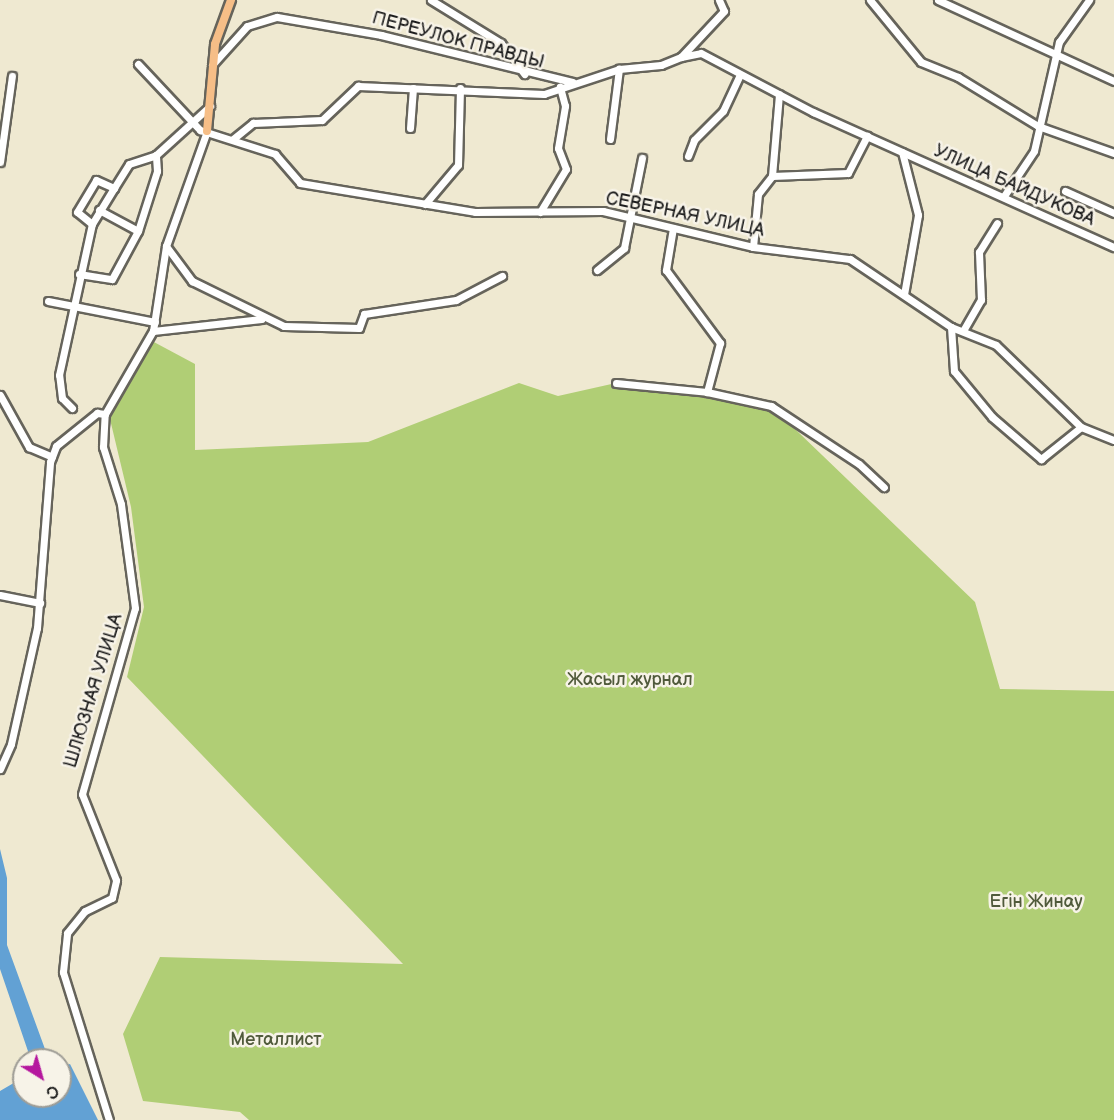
<!DOCTYPE html>
<html>
<head>
<meta charset="utf-8">
<style>
	body { margin:0 }
	#map { position:relative; width:1114px; height:1120px; overflow:hidden; background:#efe9d1; font-family:"Balsamiq Sans",sans-serif }
	div>[style] { position:absolute }
	[style*='--x'] { left:calc(var(--x)*1px); top:calc(var(--y)*1px); width:calc(var(--w)*1px); rotate:calc(var(--a)*1deg) }
	.green>* { inset:0; background:#b0ce75 }
	.water>* { inset:0; background:#62a1d4 }
	.roads { filter:drop-shadow(2px 0 #66645b) drop-shadow(-2px 0 #66645b) drop-shadow(0 2px #66645b) drop-shadow(0 -2px #66645b) }
	.minor>* { height:7px; margin:-3.5px; padding:0 3.5px; transform-origin:3.5px; border-radius:3.5px; background:#fff }
	.major>* { height:8px; margin:-4px; padding:0 4px; transform-origin:4px; border-radius:4px; background:#f6be87 }
	span { translate:-50% -50%; white-space:nowrap; text-align:center; line-height:1.15; -webkit-text-stroke:5px #f7f3e8; paint-order:stroke }
	.street-label { font-size:18px; color:#1c1c1c }
	.park-label { font-size:18px; color:#505a3b }
	.north { position:absolute; left:12px; top:1048px; width:60px; height:60px; box-sizing:border-box; background:#f7f3e8; border:2px solid #9f9d96; border-radius:50%; rotate:143deg; font-size:16px; font-weight:700; line-height:24px; text-align:center; color:#1c1c1c }
	.north::after { content:''; display:block; margin:auto; width:21px; height:27px; background:#b5179e; clip-path:polygon(50% 0,100% 100%,50% 72%,0 100%) }
</style>
</head>
<body>
<div id="map">
	<div class="green">
		<i style="clip-path:polygon(152px 341px,195px 364px,195px 450px,368px 442px,519px 383px,558px 396px,616px 383px,771px 406px,975px 602px,1000px 689px,1114px 691px,1114px 1120px,249px 1120px,240px 1112px,143px 1101px,123px 1034px,160px 957px,403px 964px,127px 677px,144px 607px,131px 507px,109px 415px)"></i>
	</div>
	<div class="water">
		<i style="clip-path:polygon(0 849px,7px 878px,7px 945px,49px 1060px,31px 1060px,0 969px)"></i>
		<i style="clip-path:polygon(70px 1064px,98px 1120px,0 1120px,0 1091px,24px 1077px,24px 1096px,60px 1096px,60px 1067px)"></i>
	</div>
	<div class="roads">
		<div class="minor">
			<i style="--x:431;--y:0;--w:82;--a:31.6"></i>
			<i style="--x:501;--y:43;--w:39;--a:53"></i>
			<i style="--x:719;--y:0;--w:12;--a:66"></i>
			<i style="--x:724;--y:11;--w:63;--a:133.1"></i>
			<i style="--x:681;--y:57;--w:20;--a:-11"></i>
			<i style="--x:701;--y:53;--w:127;--a:27.8"></i>
			<i style="--x:813;--y:112;--w:330;--a:24.2"></i>
			<i style="--x:870;--y:0;--w:80;--a:50.6"></i>
			<i style="--x:921;--y:62;--w:40;--a:22"></i>
			<i style="--x:958;--y:77;--w:94;--a:31.5"></i>
			<i style="--x:1038;--y:126;--w:81;--a:19.6"></i>
			<i style="--x:938;--y:0;--w:194;--a:24.7"></i>
			<i style="--x:138;--y:64;--w:91;--a:46.8"></i>
			<i style="--x:200;--y:130;--w:79;--a:17.7"></i>
			<i style="--x:275;--y:154;--w:38;--a:49"></i>
			<i style="--x:300;--y:183;--w:177;--a:9.4"></i>
			<i style="--x:475;--y:212;--w:128;--a:-0.4"></i>
			<i style="--x:603;--y:211;--w:154;--a:13.5"></i>
			<i style="--x:753;--y:247;--w:98;--a:7.1"></i>
			<i style="--x:850;--y:259;--w:122;--a:34"></i>
			<i style="--x:951;--y:327;--w:48;--a:21.8"></i>
			<i style="--x:996;--y:345;--w:118;--a:44"></i>
			<i style="--x:1081;--y:427;--w:35;--a:22"></i>
			<i style="--x:212;--y:65;--w:52;--a:-48.1"></i>
			<i style="--x:247;--y:26;--w:31;--a:-17"></i>
			<i style="--x:277;--y:17;--w:106;--a:9.8"></i>
			<i style="--x:381;--y:35;--w:197;--a:13.8"></i>
			<i style="--x:410;--y:128;--w:40;--a:-85.7"></i>
			<i style="--x:233;--y:139;--w:26;--a:-39"></i>
			<i style="--x:253;--y:123;--w:69;--a:-2.5"></i>
			<i style="--x:322;--y:120;--w:50;--a:-43.4"></i>
			<i style="--x:358;--y:86;--w:186;--a:2.5"></i>
			<i style="--x:544;--y:94;--w:79;--a:-18.4"></i>
			<i style="--x:619;--y:69;--w:42;--a:-5.4"></i>
			<i style="--x:661;--y:65;--w:22;--a:-22"></i>
			<i style="--x:610;--y:139;--w:71;--a:-82.7"></i>
			<i style="--x:902;--y:152;--w:65;--a:75.7"></i>
			<i style="--x:918;--y:215;--w:80;--a:100"></i>
			<i style="--x:688;--y:156;--w:17;--a:-69"></i>
			<i style="--x:694;--y:140;--w:41;--a:-45"></i>
			<i style="--x:723;--y:111;--w:40;--a:-65"></i>
			<i style="--x:0;--y:162;--w:87;--a:-82.1"></i>
			<i style="--x:772;--y:176;--w:76;--a:-2.3"></i>
			<i style="--x:848;--y:173;--w:42;--a:-62.8"></i>
			<i style="--x:1065;--y:191;--w:54;--a:24.2"></i>
			<i style="--x:1004;--y:196;--w:54;--a:-56.3"></i>
			<i style="--x:1034;--y:151;--w:112;--a:-77.1"></i>
			<i style="--x:1059;--y:42;--w:52;--a:-54.5"></i>
			<i style="--x:425;--y:204;--w:51;--a:-49.8"></i>
			<i style="--x:458;--y:165;--w:77;--a:-88.5"></i>
			<i style="--x:99;--y:210;--w:44;--a:28.3"></i>
			<i style="--x:540;--y:212;--w:50;--a:-58.8"></i>
			<i style="--x:566;--y:169;--w:22;--a:-111"></i>
			<i style="--x:558;--y:148;--w:43;--a:-80.5"></i>
			<i style="--x:565;--y:106;--w:20;--a:-105"></i>
			<i style="--x:92;--y:224;--w:42;--a:-58.6"></i>
			<i style="--x:673;--y:228;--w:43;--a:99.5"></i>
			<i style="--x:666;--y:270;--w:91;--a:53.5"></i>
			<i style="--x:720;--y:343;--w:51;--a:104.9"></i>
			<i style="--x:166;--y:246;--w:44;--a:53.4"></i>
			<i style="--x:192;--y:281;--w:102;--a:26.1"></i>
			<i style="--x:284;--y:326;--w:75;--a:1.5"></i>
			<i style="--x:359;--y:328;--w:15;--a:-70"></i>
			<i style="--x:364;--y:314;--w:93;--a:-8.7"></i>
			<i style="--x:456;--y:300;--w:52;--a:-27.6"></i>
			<i style="--x:753;--y:247;--w:53;--a:-84.6"></i>
			<i style="--x:758;--y:194;--w:23;--a:-52"></i>
			<i style="--x:772;--y:176;--w:82;--a:-85.1"></i>
			<i style="--x:597;--y:270;--w:35;--a:-39"></i>
			<i style="--x:624;--y:248;--w:92;--a:-78.7"></i>
			<i style="--x:79;--y:274;--w:33;--a:9"></i>
			<i style="--x:112;--y:279;--w:55;--a:-61.6"></i>
			<i style="--x:138;--y:231;--w:63;--a:-72.4"></i>
			<i style="--x:157;--y:171;--w:16;--a:-94"></i>
			<i style="--x:48;--y:301;--w:109;--a:11.1"></i>
			<i style="--x:951;--y:327;--w:44;--a:86.1"></i>
			<i style="--x:954;--y:371;--w:60;--a:50.4"></i>
			<i style="--x:992;--y:417;--w:65;--a:40.6"></i>
			<i style="--x:1041;--y:459;--w:51;--a:-38.7"></i>
			<i style="--x:964;--y:329;--w:34;--a:-60"></i>
			<i style="--x:981;--y:300;--w:48;--a:-92.4"></i>
			<i style="--x:979;--y:252;--w:34;--a:-58"></i>
			<i style="--x:153;--y:331;--w:109;--a:-6.3"></i>
			<i style="--x:616;--y:383;--w:91;--a:5.6"></i>
			<i style="--x:707;--y:392;--w:66;--a:12.3"></i>
			<i style="--x:771;--y:406;--w:105;--a:33.4"></i>
			<i style="--x:859;--y:464;--w:34;--a:43"></i>
			<i style="--x:0;--y:395;--w:60;--a:60.9"></i>
			<i style="--x:29;--y:447;--w:25;--a:23"></i>
			<i style="--x:72;--y:408;--w:14;--a:-135"></i>
			<i style="--x:62;--y:398;--w:23;--a:-97"></i>
			<i style="--x:59;--y:375;--w:155;--a:-77.7"></i>
			<i style="--x:92;--y:224;--w:19;--a:-141"></i>
			<i style="--x:77;--y:212;--w:37;--a:-59"></i>
			<i style="--x:96;--y:180;--w:20;--a:24"></i>
			<i style="--x:114;--y:188;--w:28;--a:-58"></i>
			<i style="--x:129;--y:164;--w:28;--a:-18"></i>
			<i style="--x:156;--y:155;--w:73;--a:-42.2"></i>
			<i style="--x:0;--y:595;--w:41;--a:11.3"></i>
			<i style="--x:0;--y:769;--w:27;--a:-66"></i>
			<i style="--x:11;--y:744;--w:119;--a:-77.4"></i>
			<i style="--x:37;--y:628;--w:167;--a:-85.5"></i>
			<i style="--x:50;--y:462;--w:17;--a:-69"></i>
			<i style="--x:56;--y:446;--w:53;--a:-38.8"></i>
			<i style="--x:97;--y:413;--w:8;--a:7"></i>
			<i style="--x:109;--y:1120;--w:155;--a:-107.3"></i>
			<i style="--x:63;--y:972;--w:39;--a:-84"></i>
			<i style="--x:67;--y:933;--w:28;--a:-51"></i>
			<i style="--x:85;--y:911;--w:30;--a:-26"></i>
			<i style="--x:112;--y:898;--w:18;--a:-77"></i>
			<i style="--x:116;--y:880;--w:92;--a:-111.6"></i>
			<i style="--x:82;--y:794;--w:193;--a:-74.1"></i>
			<i style="--x:135;--y:608;--w:105;--a:-97.7"></i>
			<i style="--x:121;--y:504;--w:60;--a:-107.5"></i>
			<i style="--x:103;--y:447;--w:33;--a:-87"></i>
			<i style="--x:105;--y:414;--w:96;--a:-60"></i>
			<i style="--x:153;--y:331;--w:86;--a:-81.3"></i>
			<i style="--x:166;--y:246;--w:122;--a:-70.4"></i>
		</div>
		<div class="major">
			<i style="--x:207;--y:131;--w:87;--a:-84.7"></i>
			<i style="--x:215;--y:44;--w:47;--a:-70"></i>
		</div>
	</div>
	<div class="street-label">
		<span style="left:458px;top:41px;rotate:15deg">ПЕРЕУЛОК ПРАВДЫ</span>
		<span style="left:1014px;top:186px;rotate:24deg">УЛИЦА БАЙДУКОВА</span>
		<span style="left:685px;top:215px;rotate:12deg">СЕВЕРНАЯ УЛИЦА</span>
		<span style="left:94px;top:691px;rotate:-73deg">ШЛЮЗНАЯ УЛИЦА</span>
	</div>
	<div class="park-label">
		<span style="left:630px;top:680px">Жасыл журнал</span>
		<span style="left:1036px;top:902px">Егін Жинау</span>
		<span style="left:276px;top:1040px">Металлист</span>
	</div>
	<div class="north">С</div>
</div>
</body>
</html>
